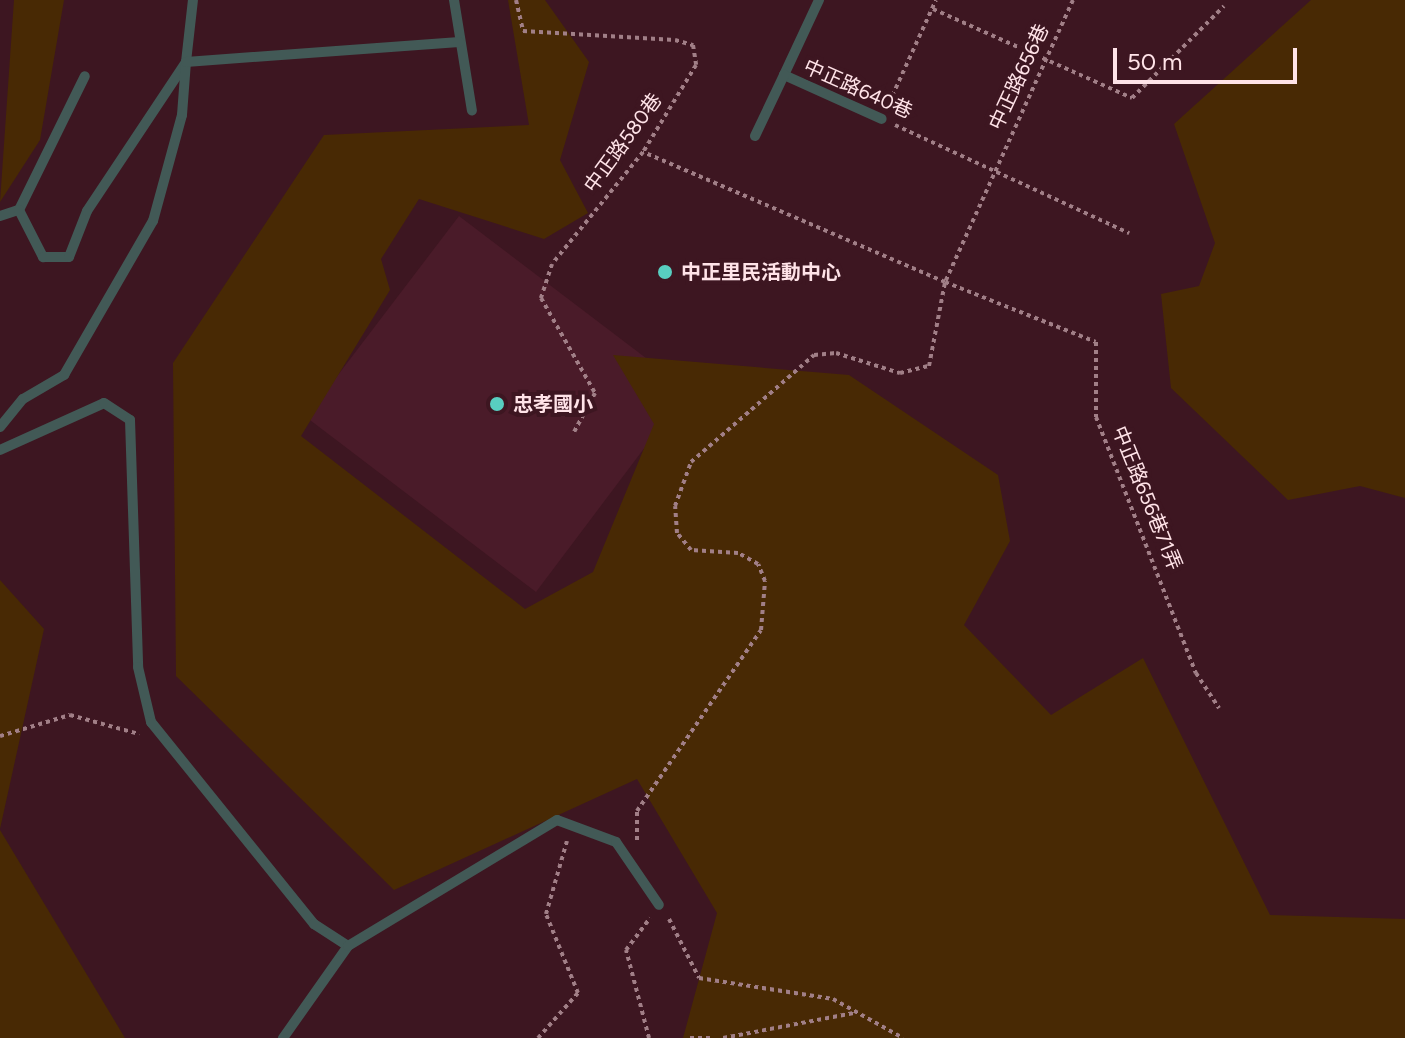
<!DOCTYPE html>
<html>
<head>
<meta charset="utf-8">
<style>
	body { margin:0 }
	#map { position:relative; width:1405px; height:1038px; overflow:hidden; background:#3d1621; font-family:Figtree,"Noto Sans TC",sans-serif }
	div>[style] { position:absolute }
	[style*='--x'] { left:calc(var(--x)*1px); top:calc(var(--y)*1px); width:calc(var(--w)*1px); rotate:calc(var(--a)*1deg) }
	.built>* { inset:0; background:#4a1b29 }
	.green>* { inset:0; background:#482904 }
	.path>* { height:4px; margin-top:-2px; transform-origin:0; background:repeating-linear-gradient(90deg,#a17f87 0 4px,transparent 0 8px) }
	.lane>* { height:10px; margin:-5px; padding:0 5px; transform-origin:5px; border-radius:5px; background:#425956 }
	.dots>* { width:22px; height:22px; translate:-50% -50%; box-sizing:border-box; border:4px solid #3d1621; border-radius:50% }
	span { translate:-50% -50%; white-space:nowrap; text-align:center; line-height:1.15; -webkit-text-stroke:8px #3d1621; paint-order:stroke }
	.street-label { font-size:20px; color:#ffe3e8 }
	.poi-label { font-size:20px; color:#ffe3e8; font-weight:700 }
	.left { translate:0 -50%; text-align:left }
	.scale { position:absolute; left:1113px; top:48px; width:184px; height:36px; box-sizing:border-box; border:4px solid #ffe3e8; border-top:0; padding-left:10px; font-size:24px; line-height:28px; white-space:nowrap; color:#ffe3e8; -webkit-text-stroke:6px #3d1621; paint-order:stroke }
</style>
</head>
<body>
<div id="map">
	<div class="built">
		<i style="clip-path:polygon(459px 216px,688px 390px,536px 592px,306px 417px)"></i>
	</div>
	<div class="green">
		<i style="clip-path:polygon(14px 0,64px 0,40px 140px,0 202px)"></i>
		<i style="clip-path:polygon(508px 0,545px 0,589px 62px,560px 160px,588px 213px,544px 239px,419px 199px,381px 259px,390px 290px,301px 436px,525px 609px,593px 572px,654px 424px,613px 355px,849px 375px,998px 475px,1010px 541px,964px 625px,1051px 715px,1143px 658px,1270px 915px,1405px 919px,1405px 1038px,683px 1038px,717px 913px,637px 779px,394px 890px,176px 676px,173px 363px,324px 135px,529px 125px)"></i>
		<i style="clip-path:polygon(1311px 0,1405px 0,1405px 498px,1360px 486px,1288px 500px,1171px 388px,1161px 294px,1199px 286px,1215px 243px,1174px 124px)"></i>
		<i style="clip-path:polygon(0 580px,44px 629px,0 829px)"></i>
		<i style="clip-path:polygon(0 830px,125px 1038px,0 1038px)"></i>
	</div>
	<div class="path">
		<i style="--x:516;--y:0;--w:32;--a:77"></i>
		<i style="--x:523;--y:31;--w:152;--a:3.4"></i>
		<i style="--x:675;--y:40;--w:19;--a:16"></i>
		<i style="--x:693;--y:45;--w:20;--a:81"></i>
		<i style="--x:696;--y:65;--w:102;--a:121.3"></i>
		<i style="--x:643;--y:152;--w:144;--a:129.1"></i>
		<i style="--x:552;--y:264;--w:36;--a:108"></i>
		<i style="--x:541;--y:298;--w:109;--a:60.4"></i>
		<i style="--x:595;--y:393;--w:44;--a:118.3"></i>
		<i style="--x:1073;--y:0;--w:310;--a:114.4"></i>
		<i style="--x:945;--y:282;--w:162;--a:21.7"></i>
		<i style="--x:1096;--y:342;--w:75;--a:90"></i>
		<i style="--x:1096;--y:417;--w:275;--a:68.7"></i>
		<i style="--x:1196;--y:673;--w:42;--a:56.7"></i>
		<i style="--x:933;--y:9;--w:218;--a:24.1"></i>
		<i style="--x:1132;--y:98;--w:130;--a:-45"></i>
		<i style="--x:889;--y:103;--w:113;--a:-65.5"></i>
		<i style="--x:895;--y:125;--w:258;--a:24.8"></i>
		<i style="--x:0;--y:736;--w:73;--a:-16.7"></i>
		<i style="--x:70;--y:715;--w:72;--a:15.4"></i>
		<i style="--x:637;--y:840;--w:29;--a:-90"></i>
		<i style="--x:637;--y:811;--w:219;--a:-55.6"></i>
		<i style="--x:761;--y:630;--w:49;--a:-85.3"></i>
		<i style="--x:765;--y:581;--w:18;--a:-112"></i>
		<i style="--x:758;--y:564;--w:23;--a:-151"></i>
		<i style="--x:738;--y:553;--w:47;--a:-176.3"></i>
		<i style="--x:691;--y:550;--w:22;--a:-129"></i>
		<i style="--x:677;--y:533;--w:27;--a:-94"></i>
		<i style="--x:675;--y:506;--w:47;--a:-70"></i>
		<i style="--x:691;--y:462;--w:163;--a:-41"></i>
		<i style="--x:814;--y:355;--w:22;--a:-5"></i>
		<i style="--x:836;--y:353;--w:67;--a:17.4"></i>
		<i style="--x:900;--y:373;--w:30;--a:-14"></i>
		<i style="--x:929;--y:366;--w:86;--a:-79.2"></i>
		<i style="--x:945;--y:282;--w:329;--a:-156.7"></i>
		<i style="--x:669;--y:919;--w:66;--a:63"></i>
		<i style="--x:699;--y:978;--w:136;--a:8.9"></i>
		<i style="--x:833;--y:999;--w:80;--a:29.1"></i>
		<i style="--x:538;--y:1038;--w:60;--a:-48.4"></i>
		<i style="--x:578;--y:993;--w:85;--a:-112.1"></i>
		<i style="--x:546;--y:914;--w:76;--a:-74"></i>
		<i style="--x:649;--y:1038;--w:91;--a:-104.6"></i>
		<i style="--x:626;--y:950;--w:40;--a:-53"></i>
		<i style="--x:690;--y:1038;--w:22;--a:0"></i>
		<i style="--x:723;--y:1038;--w:133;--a:-10.8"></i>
	</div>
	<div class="lane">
		<i style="--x:454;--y:0;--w:112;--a:80.8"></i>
		<i style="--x:819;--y:0;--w:83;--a:115"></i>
		<i style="--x:784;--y:75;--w:107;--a:24.2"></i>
		<i style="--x:755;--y:136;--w:68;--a:-64.6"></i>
		<i style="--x:19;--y:210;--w:149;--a:-63.8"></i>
		<i style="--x:0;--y:216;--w:20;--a:-18"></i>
		<i style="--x:19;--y:210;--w:53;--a:62.9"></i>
		<i style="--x:43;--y:257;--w:26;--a:0"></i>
		<i style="--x:69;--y:257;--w:49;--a:-68.6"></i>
		<i style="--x:87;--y:211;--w:179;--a:-56.4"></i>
		<i style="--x:186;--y:62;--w:62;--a:-83.6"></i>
		<i style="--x:0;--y:427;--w:36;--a:-51"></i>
		<i style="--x:23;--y:399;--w:48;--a:-30.3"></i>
		<i style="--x:64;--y:375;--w:178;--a:-60"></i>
		<i style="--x:153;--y:221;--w:110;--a:-74.7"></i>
		<i style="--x:182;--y:115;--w:53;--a:-85.7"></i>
		<i style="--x:186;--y:62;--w:274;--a:-4.2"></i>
		<i style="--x:0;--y:450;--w:114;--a:-24.3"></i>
		<i style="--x:104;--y:403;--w:31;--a:33"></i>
		<i style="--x:130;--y:420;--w:247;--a:88.1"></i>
		<i style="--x:138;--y:667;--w:57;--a:76.7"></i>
		<i style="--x:151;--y:722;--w:260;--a:51.1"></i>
		<i style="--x:314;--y:924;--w:40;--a:32.9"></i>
		<i style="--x:348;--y:946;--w:113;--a:125.2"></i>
		<i style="--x:348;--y:946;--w:244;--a:-31.1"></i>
		<i style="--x:557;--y:820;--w:63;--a:20.4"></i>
		<i style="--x:616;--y:842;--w:76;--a:55.7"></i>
	</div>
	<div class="dots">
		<i style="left:665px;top:272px;background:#58cec0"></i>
		<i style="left:497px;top:404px;background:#58cec0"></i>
	</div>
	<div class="street-label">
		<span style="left:1019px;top:77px;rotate:-65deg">中正路656巷</span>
		<span style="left:858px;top:89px;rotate:24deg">中正路640巷</span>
		<span style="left:623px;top:143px;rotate:-54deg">中正路580巷</span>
		<span style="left:1147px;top:498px;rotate:68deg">中正路656巷71弄</span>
	</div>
	<div class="poi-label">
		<span class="left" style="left:681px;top:272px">中正里民活動中心</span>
		<span class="left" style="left:513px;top:404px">忠孝國小</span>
	</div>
	<div class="scale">50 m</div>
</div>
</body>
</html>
